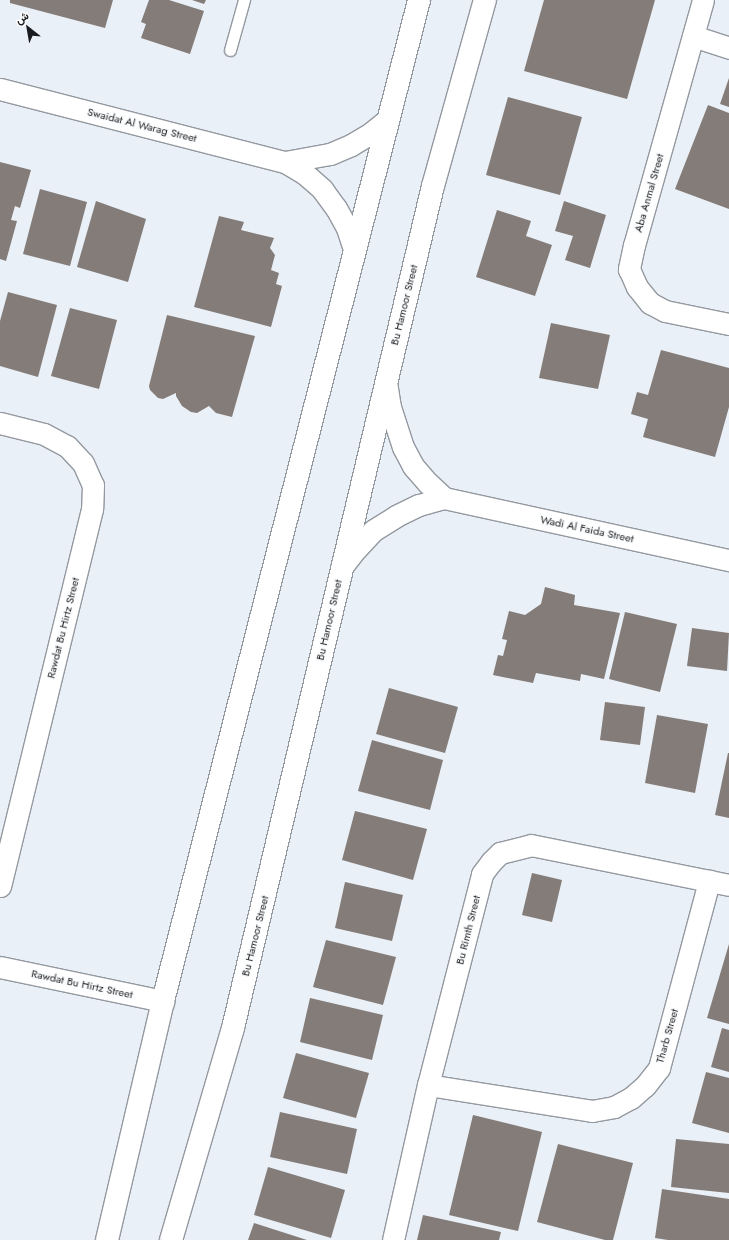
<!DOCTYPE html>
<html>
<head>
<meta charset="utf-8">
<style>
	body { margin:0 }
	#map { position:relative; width:729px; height:1240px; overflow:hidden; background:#eaf0f7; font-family:Jost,Vazirmatn,sans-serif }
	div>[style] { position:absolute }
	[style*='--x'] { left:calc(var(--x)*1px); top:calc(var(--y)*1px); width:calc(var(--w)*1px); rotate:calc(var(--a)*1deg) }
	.building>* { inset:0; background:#847c78 }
	.roads { filter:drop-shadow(1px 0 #9499a0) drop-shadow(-1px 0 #9499a0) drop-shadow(0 1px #9499a0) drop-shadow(0 -1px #9499a0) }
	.lane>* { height:11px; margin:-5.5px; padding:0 5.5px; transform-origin:5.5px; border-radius:5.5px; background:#fff }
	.street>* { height:21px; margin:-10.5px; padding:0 10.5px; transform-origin:10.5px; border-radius:10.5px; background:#fff }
	.secondary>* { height:22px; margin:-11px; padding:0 11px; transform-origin:11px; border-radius:11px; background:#fff }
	span { translate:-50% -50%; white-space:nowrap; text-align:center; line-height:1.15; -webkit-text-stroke:3.5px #fbfdfe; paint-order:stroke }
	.street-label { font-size:11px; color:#191b1e }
	.north { position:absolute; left:8px; top:8px; width:40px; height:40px; -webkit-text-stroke:3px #fbfdfe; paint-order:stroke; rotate:329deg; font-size:11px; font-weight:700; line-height:16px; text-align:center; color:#191b1e }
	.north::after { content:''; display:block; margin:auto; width:14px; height:18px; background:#191b1e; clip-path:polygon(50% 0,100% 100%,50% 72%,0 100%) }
</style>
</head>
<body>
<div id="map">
	<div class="building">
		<i style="clip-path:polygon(10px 0,113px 0,105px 28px,10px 3px)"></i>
		<i style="clip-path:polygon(149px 0,169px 0,204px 11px,190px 54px,141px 38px,146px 24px,141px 22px)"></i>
		<i style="clip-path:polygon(192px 0,206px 0,204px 4px)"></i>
		<i style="clip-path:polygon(544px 0,655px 0,627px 99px,524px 71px)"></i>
		<i style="clip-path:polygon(729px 78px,729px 107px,720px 104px)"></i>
		<i style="clip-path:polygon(508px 97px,582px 117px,560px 195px,486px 175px)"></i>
		<i style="clip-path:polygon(708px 105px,729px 113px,729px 209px,675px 189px)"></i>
		<i style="clip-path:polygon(0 162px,31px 170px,20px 208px,15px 206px,11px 220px,17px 221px,6px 261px,0 259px)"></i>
		<i style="clip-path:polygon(40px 189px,87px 202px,70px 266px,23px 254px)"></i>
		<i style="clip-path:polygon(96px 201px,146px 219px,128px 282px,77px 267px)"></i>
		<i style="clip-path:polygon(564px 201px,606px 215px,590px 268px,565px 260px,573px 236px,555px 231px)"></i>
		<i style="clip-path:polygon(497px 210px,531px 221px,526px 236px,552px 245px,535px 296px,476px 277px)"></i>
		<i style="clip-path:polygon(219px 216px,244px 222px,241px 230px,274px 238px,270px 248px,275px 255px,271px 270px,279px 273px,276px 284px,282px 286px,271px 327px,194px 307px)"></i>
		<i style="clip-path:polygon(8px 292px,57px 305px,38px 377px,0 366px,0 321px)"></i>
		<i style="clip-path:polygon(70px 308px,117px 320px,99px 389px,51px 376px)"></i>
		<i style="clip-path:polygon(167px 315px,255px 336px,232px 417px,216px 413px,209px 406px,197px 413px,191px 412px,182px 406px,176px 396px,176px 393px,163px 399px,158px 398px,150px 390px,149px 386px)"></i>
		<i style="clip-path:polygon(551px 323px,610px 335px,598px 389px,539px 378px)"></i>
		<i style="clip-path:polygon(661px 350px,729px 368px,729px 407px,715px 457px,643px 437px,648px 419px,631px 414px,637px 392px,648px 395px)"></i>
		<i style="clip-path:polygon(545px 587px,575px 595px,574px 605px,620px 613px,604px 679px,581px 674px,580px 681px,536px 673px,533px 683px,493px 675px,498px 655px,503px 656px,507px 640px,502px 639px,509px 611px,525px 615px,541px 604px)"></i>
		<i style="clip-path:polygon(625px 612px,677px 624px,660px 692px,609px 679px)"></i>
		<i style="clip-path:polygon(692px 628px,729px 633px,727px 671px,687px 666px)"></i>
		<i style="clip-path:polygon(389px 688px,458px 707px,445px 753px,376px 734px)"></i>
		<i style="clip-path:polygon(605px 702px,645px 707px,640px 745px,600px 740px)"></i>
		<i style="clip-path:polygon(657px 715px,708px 724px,695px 793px,645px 783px)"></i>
		<i style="clip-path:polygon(372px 740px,443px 760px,430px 810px,358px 791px)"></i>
		<i style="clip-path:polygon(728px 753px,729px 753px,729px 818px,715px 815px)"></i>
		<i style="clip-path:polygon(355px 811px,427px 829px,413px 880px,342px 860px)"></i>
		<i style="clip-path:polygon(532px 873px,562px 880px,552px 922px,522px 915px)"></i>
		<i style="clip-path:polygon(345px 882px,403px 895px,392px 941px,335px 928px)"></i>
		<i style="clip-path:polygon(326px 940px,396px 957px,383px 1005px,313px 987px)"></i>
		<i style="clip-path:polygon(729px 944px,729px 1024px,707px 1018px)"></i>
		<i style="clip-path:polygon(310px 998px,383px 1015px,372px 1060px,300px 1042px)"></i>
		<i style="clip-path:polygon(722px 1028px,729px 1030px,729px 1072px,711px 1067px)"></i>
		<i style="clip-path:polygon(296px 1053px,369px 1073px,356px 1118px,283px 1098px)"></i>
		<i style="clip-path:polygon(706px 1072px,729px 1078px,729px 1133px,692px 1123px)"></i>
		<i style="clip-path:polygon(280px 1112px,357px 1129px,347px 1174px,270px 1157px)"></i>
		<i style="clip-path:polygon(473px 1115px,542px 1132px,518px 1231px,449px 1215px)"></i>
		<i style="clip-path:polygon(676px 1139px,729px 1144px,729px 1193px,671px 1187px)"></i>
		<i style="clip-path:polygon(558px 1144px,633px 1163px,613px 1240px,605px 1240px,537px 1222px)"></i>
		<i style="clip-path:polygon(268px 1167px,345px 1190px,331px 1238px,254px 1215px)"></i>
		<i style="clip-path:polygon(662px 1189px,729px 1199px,729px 1240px,668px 1240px,655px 1238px)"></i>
		<i style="clip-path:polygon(423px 1215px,501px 1232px,499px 1240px,417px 1240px)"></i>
		<i style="clip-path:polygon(254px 1223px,307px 1240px,248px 1240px)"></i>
	</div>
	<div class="roads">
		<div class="lane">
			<i style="--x:230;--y:50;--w:52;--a:-74.4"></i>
		</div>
		<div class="street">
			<i style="--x:703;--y:0;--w:255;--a:105.7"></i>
			<i style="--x:634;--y:245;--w:25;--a:102"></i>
			<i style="--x:629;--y:269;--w:20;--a:66"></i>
			<i style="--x:637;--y:287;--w:21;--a:51"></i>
			<i style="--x:650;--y:303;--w:17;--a:28"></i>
			<i style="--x:665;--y:311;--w:65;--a:11.5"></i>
			<i style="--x:693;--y:36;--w:38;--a:18"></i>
			<i style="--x:0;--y:89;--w:294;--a:14.4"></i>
			<i style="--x:285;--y:162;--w:23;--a:31"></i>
			<i style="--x:305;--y:174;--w:23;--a:41"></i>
			<i style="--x:322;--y:189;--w:24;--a:54"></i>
			<i style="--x:336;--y:208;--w:23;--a:61"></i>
			<i style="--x:347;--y:228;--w:23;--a:72"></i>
			<i style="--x:285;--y:162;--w:46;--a:-10.1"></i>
			<i style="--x:330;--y:154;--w:23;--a:-23"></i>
			<i style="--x:351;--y:145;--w:23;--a:-31"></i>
			<i style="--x:371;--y:133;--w:22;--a:-39"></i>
			<i style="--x:386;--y:382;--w:25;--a:81"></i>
			<i style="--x:390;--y:407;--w:42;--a:72"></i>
			<i style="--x:403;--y:447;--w:21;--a:62"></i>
			<i style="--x:413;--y:466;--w:23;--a:49"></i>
			<i style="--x:428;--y:483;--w:22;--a:43"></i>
			<i style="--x:0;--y:423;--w:45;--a:14"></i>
			<i style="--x:44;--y:434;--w:26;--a:28"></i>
			<i style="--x:67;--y:446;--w:23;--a:47"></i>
			<i style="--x:83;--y:463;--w:24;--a:66"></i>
			<i style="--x:93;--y:485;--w:24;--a:92"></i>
			<i style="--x:92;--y:509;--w:388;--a:103.7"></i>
			<i style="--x:341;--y:568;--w:24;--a:-52"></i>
			<i style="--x:356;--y:549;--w:26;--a:-47"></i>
			<i style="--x:374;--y:530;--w:26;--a:-32"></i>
			<i style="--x:396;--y:516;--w:25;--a:-26"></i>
			<i style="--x:419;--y:505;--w:26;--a:-16"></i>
			<i style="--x:444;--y:498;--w:292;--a:12.3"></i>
			<i style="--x:0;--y:967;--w:167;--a:11.8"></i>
			<i style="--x:428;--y:1085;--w:166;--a:9"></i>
			<i style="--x:592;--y:1111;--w:22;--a:-10"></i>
			<i style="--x:614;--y:1107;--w:19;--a:-28"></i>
			<i style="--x:631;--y:1098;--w:18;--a:-41"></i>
			<i style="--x:645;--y:1086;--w:23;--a:-52"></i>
			<i style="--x:659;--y:1068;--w:194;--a:-75"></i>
			<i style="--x:393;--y:1240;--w:159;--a:-77.3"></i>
			<i style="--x:428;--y:1085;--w:218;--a:-75.6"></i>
			<i style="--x:482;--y:874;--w:15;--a:-53"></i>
			<i style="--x:491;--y:862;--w:13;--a:-45"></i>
			<i style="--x:500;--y:853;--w:32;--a:-14"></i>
			<i style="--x:531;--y:845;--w:202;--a:11.4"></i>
		</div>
		<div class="secondary">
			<i style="--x:107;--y:1240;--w:245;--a:-76.8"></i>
			<i style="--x:163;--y:1001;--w:1033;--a:-75.65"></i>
			<i style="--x:171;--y:1240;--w:221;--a:-73.7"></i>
			<i style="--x:233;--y:1028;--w:865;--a:-76.64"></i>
			<i style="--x:433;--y:186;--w:193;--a:-74.4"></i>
		</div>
	</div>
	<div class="street-label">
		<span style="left:142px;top:125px;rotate:14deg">Swaidat Al Warag Street</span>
		<span style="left:649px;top:193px;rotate:-74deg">Aba Anmal Street</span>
		<span style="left:404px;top:305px;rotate:-76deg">Bu Hamoor Street</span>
		<span style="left:587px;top:529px;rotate:12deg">Wadi Al Faida Street</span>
		<span style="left:329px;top:620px;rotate:-77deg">Bu Hamoor Street</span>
		<span style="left:63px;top:628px;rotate:-76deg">Rawdat Bu Hirtz Street</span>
		<span style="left:468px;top:930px;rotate:-76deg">Bu Rimth Street</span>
		<span style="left:255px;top:936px;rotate:-76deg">Bu Hamoor Street</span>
		<span style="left:82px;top:984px;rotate:12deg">Rawdat Bu Hirtz Street</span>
		<span style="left:667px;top:1036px;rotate:-74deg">Tharb Street</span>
	</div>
	<div class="north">ش</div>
</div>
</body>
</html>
